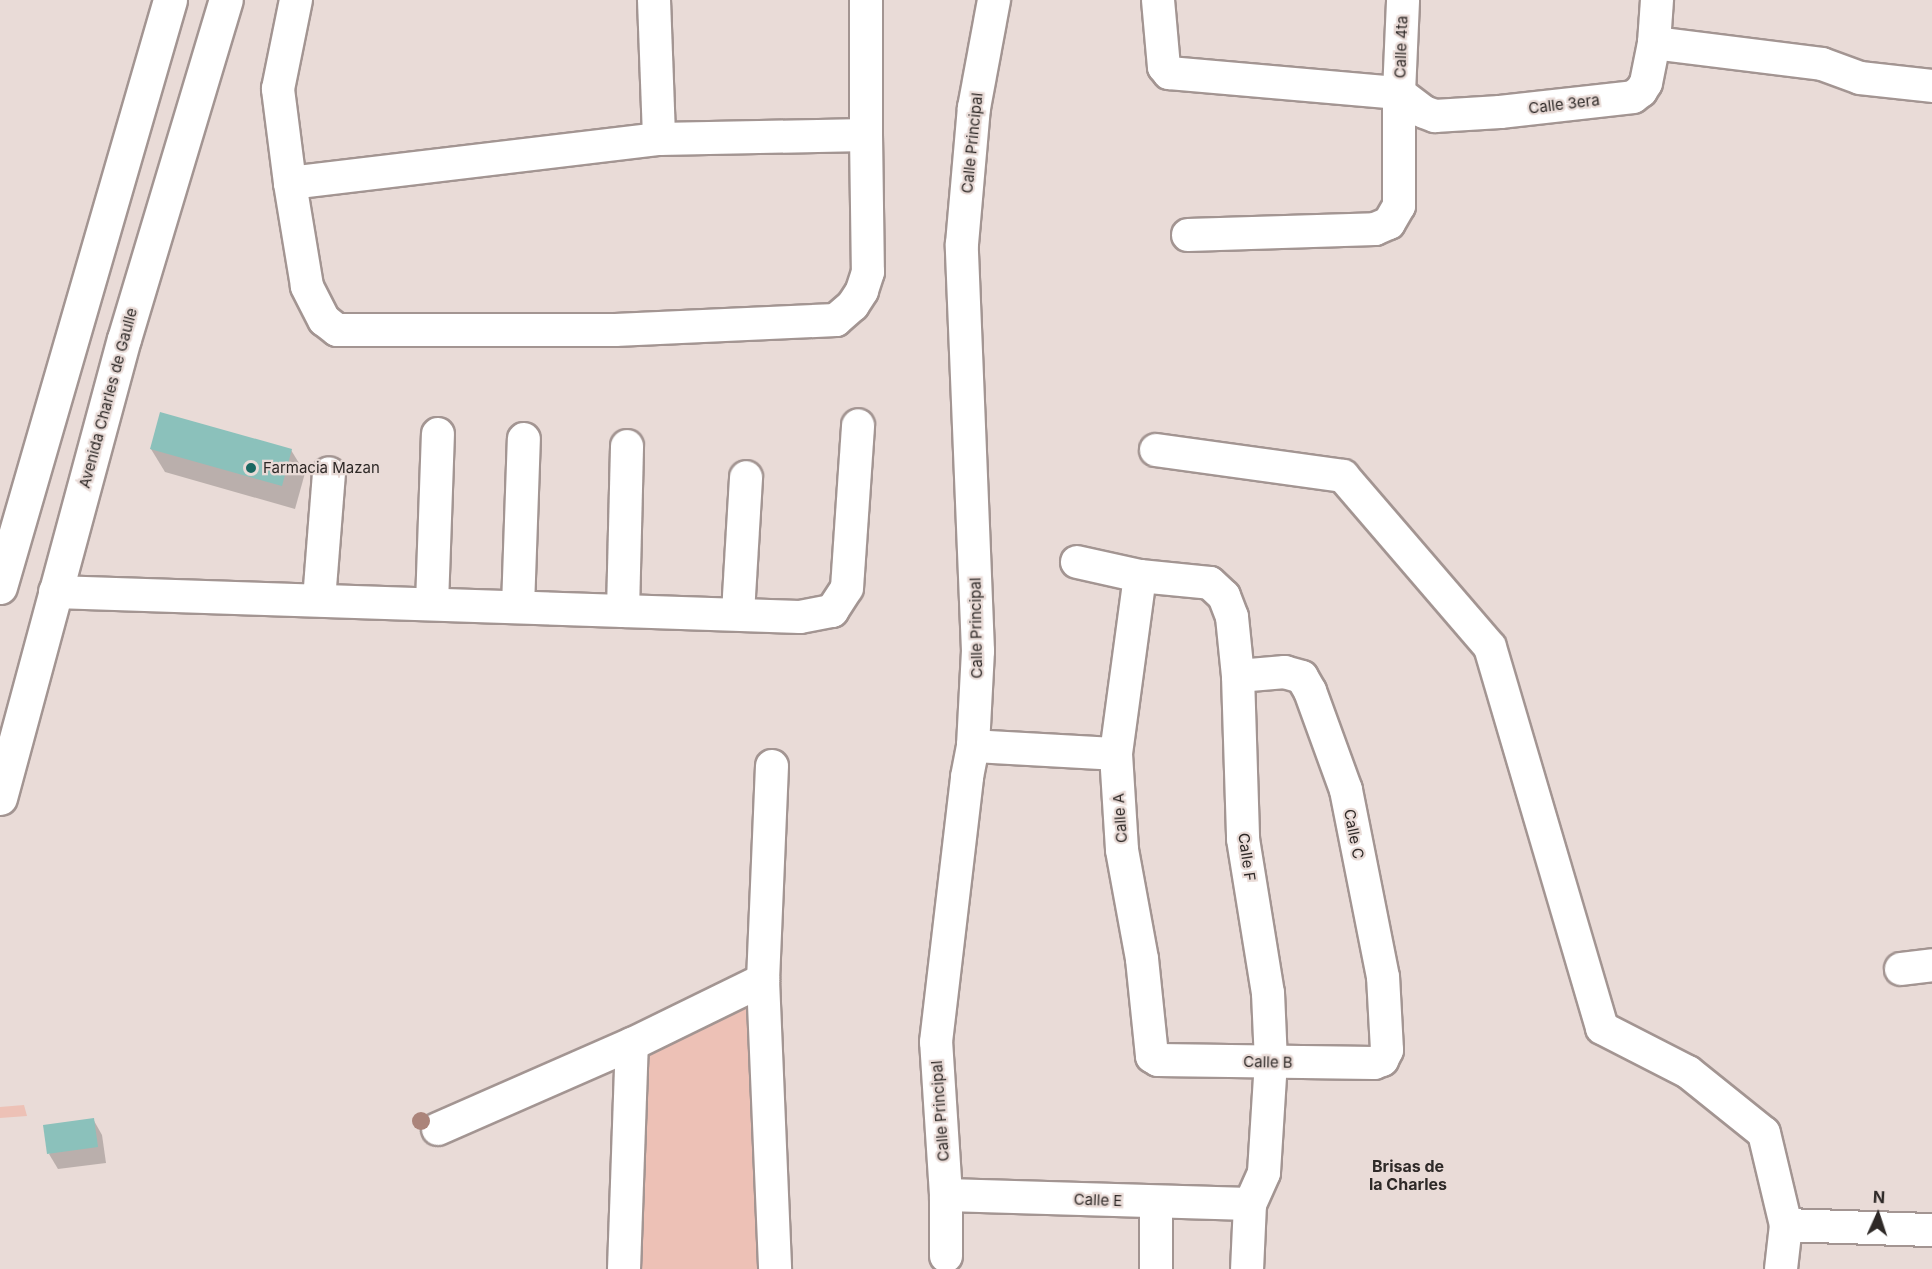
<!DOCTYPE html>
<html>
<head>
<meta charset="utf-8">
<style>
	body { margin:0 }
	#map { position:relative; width:1932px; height:1269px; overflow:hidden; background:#e9dbd7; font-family:Inter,sans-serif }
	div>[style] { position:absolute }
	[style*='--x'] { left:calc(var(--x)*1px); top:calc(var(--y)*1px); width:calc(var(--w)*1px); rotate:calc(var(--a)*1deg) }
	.green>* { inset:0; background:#edc1b6 }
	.shadow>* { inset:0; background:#0003 }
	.building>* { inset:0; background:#8bc1bb }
	.roads { filter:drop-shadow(2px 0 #a39592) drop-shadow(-2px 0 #a39592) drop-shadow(0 2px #a39592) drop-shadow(0 -2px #a39592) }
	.minor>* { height:32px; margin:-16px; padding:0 16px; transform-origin:16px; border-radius:16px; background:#fff }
	.major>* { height:33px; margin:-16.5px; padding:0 16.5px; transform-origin:16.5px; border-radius:16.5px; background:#fff }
	.trees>* { width:18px; height:18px; margin:-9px; border-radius:50%; background:#ab847a }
	.dots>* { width:16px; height:16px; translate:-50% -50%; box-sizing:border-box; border:3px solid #e9dbd7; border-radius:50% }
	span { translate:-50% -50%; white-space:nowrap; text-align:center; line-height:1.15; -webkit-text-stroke:4.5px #e9dbd7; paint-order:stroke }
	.street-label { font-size:15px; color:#2e2927 }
	.poi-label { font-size:15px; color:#2e2927 }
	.left { translate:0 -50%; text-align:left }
	.neighbourhood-label { font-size:16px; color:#2e2927; font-weight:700 }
	.north { position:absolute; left:1848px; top:1185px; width:60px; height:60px; -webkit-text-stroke:4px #e9dbd7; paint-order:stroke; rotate:3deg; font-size:16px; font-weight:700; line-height:24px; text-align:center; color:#2e2927 }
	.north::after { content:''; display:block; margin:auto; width:21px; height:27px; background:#2e2927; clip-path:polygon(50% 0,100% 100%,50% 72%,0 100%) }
</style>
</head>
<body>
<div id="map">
	<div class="green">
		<i style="clip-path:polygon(743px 1005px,754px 1015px,762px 1269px,634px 1269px,644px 1048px)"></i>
		<i style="clip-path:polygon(24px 1105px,27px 1116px,0 1118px,0 1107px)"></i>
	</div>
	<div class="shadow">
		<i style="clip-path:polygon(151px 449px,291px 450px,305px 473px,295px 509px,165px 472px)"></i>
		<i style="clip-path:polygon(93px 1119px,102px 1135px,106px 1163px,58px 1169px,49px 1154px)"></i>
	</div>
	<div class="building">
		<i style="clip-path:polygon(160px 412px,292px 449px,282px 486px,150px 449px)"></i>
		<i style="clip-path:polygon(94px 1118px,98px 1147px,47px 1154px,43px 1125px)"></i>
	</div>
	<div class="roads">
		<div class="minor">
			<i style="--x:654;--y:0;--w:139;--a:87.9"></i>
			<i style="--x:866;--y:0;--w:135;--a:90"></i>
			<i style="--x:1158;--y:0;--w:67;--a:84.9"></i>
			<i style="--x:1164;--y:67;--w:8;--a:50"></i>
			<i style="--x:1169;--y:73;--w:231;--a:5"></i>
			<i style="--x:1399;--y:93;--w:31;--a:37"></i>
			<i style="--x:1424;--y:112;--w:12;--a:20"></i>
			<i style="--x:1435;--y:116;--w:65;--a:-3.5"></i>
			<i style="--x:1500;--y:112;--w:134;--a:-6.4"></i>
			<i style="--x:1633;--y:97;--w:10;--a:-37"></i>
			<i style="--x:1641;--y:91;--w:9;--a:-58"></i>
			<i style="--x:1646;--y:83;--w:41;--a:-78.7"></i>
			<i style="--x:1654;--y:43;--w:169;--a:7.1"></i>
			<i style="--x:1822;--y:64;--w:40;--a:20.2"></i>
			<i style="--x:1860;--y:78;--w:72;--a:6.3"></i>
			<i style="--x:1654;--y:43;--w:43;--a:-86"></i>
			<i style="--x:290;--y:183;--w:372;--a:-6.8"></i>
			<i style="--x:659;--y:139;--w:207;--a:-1.1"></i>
			<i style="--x:866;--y:135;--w:137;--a:89.2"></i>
			<i style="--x:868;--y:272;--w:20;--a:108"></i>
			<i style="--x:862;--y:291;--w:17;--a:123"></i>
			<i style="--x:853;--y:305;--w:23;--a:139"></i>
			<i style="--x:836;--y:320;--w:221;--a:177.4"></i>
			<i style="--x:615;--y:330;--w:278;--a:180"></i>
			<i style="--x:337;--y:330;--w:16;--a:-142"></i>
			<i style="--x:324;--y:320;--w:38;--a:-117"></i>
			<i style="--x:307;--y:286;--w:104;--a:-99.4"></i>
			<i style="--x:290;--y:183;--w:95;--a:-97.3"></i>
			<i style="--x:278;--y:89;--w:91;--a:-78.6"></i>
			<i style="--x:1188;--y:235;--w:187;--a:-1.8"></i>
			<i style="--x:1375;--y:229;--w:15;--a:-23"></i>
			<i style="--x:1389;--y:223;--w:20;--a:-60"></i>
			<i style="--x:1399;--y:206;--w:113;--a:-90"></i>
			<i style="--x:1399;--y:93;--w:93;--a:-87.5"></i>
			<i style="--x:1156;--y:450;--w:189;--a:7.9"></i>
			<i style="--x:1343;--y:476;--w:225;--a:49.3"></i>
			<i style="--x:1490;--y:647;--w:397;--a:73.6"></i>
			<i style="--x:1602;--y:1028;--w:97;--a:27.1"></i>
			<i style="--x:1688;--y:1072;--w:97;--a:38.8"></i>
			<i style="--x:1764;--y:1133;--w:95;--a:76.6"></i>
			<i style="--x:1786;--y:1225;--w:44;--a:96.5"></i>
			<i style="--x:1077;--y:562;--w:65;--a:12.5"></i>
			<i style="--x:1140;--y:576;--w:70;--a:5.7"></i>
			<i style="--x:1210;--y:583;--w:19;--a:43"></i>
			<i style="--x:1224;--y:596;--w:22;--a:69"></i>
			<i style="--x:1232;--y:617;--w:59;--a:84.2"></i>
			<i style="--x:1238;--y:676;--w:163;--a:88.2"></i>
			<i style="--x:1243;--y:839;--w:156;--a:80.8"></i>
			<i style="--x:1268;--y:993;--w:68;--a:87.5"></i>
			<i style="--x:1271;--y:1061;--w:112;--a:93.6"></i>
			<i style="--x:1264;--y:1173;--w:34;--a:114"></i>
			<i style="--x:1250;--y:1204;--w:65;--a:92.6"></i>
			<i style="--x:1140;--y:576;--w:180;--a:97.7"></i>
			<i style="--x:1116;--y:754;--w:96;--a:86.4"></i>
			<i style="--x:1122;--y:850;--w:111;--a:79.6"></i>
			<i style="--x:1142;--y:959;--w:98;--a:84.1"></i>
			<i style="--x:1152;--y:1056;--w:7;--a:34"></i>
			<i style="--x:1158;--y:1060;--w:216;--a:0.8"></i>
			<i style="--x:1374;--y:1063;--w:9;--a:-21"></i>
			<i style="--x:1382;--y:1060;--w:11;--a:-63"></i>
			<i style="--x:1387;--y:1050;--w:73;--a:-93.1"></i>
			<i style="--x:1383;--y:977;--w:191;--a:-101.2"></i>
			<i style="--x:1346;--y:790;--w:105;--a:-110"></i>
			<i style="--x:1310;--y:691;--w:16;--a:-120"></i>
			<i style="--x:1302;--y:677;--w:18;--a:-164"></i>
			<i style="--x:1285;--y:672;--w:47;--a:175.1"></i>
			<i style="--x:55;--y:592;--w:745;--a:1.92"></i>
			<i style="--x:800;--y:617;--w:33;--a:-11"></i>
			<i style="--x:832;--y:611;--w:27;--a:-57"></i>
			<i style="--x:847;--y:588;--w:163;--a:-86.1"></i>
			<i style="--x:319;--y:600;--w:127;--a:-85.5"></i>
			<i style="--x:432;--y:604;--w:170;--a:-88"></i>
			<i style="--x:518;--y:607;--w:168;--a:-88"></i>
			<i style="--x:623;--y:611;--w:165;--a:-88.6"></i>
			<i style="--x:738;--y:613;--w:136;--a:-86.6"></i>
			<i style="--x:973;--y:746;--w:143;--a:3.2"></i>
			<i style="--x:772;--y:766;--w:214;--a:92.4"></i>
			<i style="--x:763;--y:980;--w:289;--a:87.6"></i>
			<i style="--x:1901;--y:969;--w:31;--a:-7"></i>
			<i style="--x:438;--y:1129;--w:212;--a:-23.7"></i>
			<i style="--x:632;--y:1044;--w:146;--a:-26"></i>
			<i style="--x:946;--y:1195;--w:304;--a:1.7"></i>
			<i style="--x:1156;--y:1202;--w:67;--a:90"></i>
			<i style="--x:1786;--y:1225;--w:146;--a:2"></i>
			<i style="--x:946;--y:1256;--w:61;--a:-90"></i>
			<i style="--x:946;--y:1195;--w:153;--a:-93.7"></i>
			<i style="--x:936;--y:1042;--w:267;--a:-83.3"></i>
			<i style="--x:967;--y:777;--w:32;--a:-79"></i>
			<i style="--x:973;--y:746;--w:95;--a:-87"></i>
			<i style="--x:978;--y:651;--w:407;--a:-92.3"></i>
			<i style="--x:962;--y:244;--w:137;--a:-85"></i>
			<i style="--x:974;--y:108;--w:110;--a:-79.5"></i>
			<i style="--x:624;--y:1269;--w:225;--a:-88"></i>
		</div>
		<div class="major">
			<i style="--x:0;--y:587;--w:611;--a:-73.85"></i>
			<i style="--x:0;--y:798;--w:475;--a:-74.9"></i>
			<i style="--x:124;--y:339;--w:354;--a:-73.3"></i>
		</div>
	</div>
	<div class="trees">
		<i style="left:421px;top:1121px"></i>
	</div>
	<div class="dots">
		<i style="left:251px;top:468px;background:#1b6761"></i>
	</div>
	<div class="street-label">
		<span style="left:1401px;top:47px;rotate:-88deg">Calle 4ta</span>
		<span style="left:1564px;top:104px;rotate:-7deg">Calle 3era</span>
		<span style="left:972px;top:143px;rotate:-84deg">Calle Principal</span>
		<span style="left:108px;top:398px;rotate:-75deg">Avenida Charles de Gaulle</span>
		<span style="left:976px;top:628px;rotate:-91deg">Calle Principal</span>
		<span style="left:1120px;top:818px;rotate:-94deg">Calle A</span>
		<span style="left:1354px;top:834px;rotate:79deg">Calle C</span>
		<span style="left:1247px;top:857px;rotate:82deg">Calle F</span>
		<span style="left:1268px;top:1062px;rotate:1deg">Calle B</span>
		<span style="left:940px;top:1111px;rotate:-94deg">Calle Principal</span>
		<span style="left:1098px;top:1200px;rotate:2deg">Calle E</span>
	</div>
	<div class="poi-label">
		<span class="left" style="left:263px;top:468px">Farmacia Mazan</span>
	</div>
	<div class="neighbourhood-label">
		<span style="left:1408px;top:1175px">Brisas de<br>la Charles</span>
	</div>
	<div class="north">N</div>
</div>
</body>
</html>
